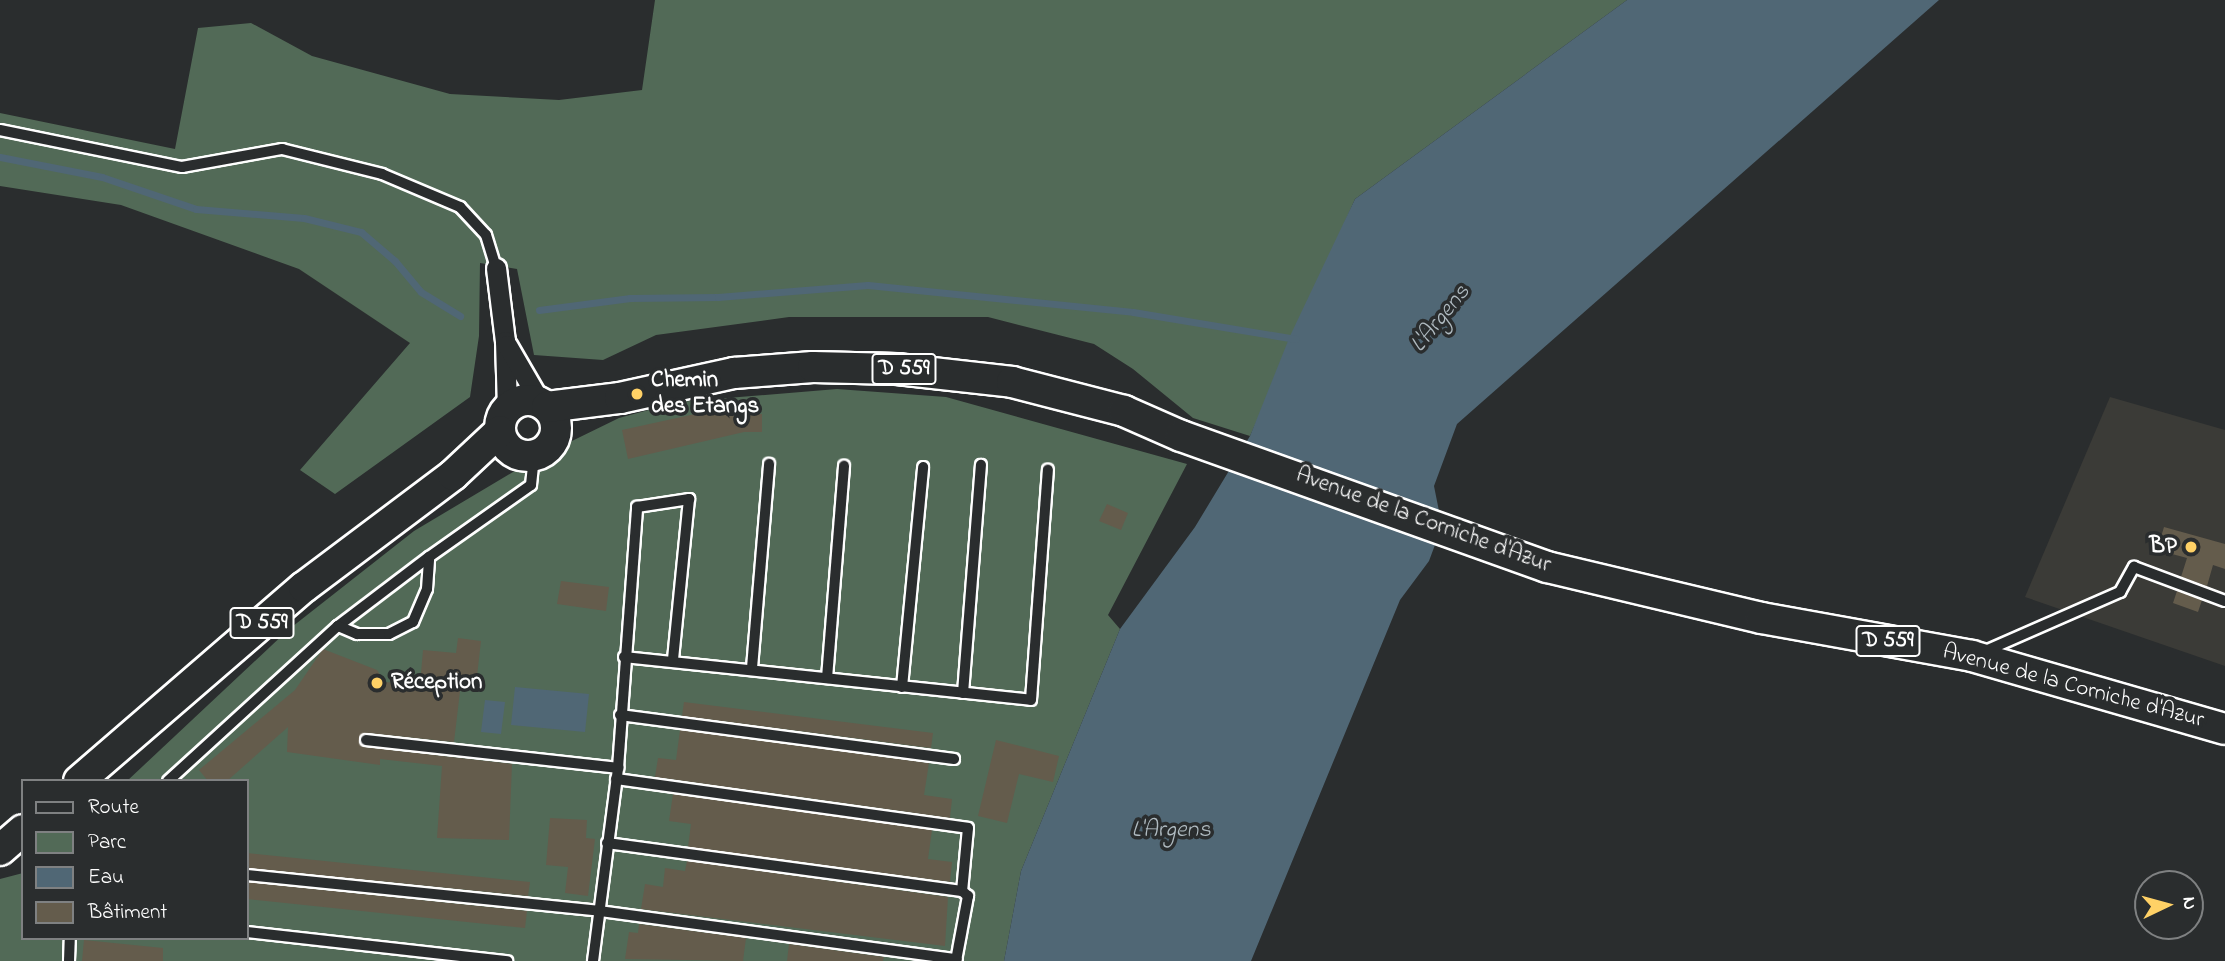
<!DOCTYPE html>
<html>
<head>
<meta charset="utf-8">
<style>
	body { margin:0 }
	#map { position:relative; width:2225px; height:961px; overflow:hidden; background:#2a2d2e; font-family:"Indie Flower",sans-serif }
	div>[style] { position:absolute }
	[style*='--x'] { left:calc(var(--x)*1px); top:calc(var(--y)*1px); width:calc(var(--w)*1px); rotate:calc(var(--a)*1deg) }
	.built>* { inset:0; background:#3b3b37 }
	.green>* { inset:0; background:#526a57 }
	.water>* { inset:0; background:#506775 }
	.stream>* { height:7px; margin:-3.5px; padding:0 3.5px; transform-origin:3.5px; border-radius:3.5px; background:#506775 }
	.building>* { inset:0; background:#645c4c }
	.roads { filter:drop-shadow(2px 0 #fff) drop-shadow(-2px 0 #fff) drop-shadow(0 2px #fff) drop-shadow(0 -2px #fff) }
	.lane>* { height:10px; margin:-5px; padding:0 5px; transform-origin:5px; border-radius:5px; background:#2a2d2e }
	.street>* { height:19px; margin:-9.5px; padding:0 9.5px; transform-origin:9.5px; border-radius:9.5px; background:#2a2d2e }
	.primary>* { height:30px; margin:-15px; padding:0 15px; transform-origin:15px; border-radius:15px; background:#2a2d2e }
	.primary>.ring { margin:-15px; padding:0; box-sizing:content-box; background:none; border:30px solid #2a2d2e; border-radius:50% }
	.dots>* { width:19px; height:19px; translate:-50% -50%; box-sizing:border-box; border:4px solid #2a2d2e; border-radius:50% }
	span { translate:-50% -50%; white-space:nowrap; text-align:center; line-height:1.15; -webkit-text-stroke:7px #2a2d2e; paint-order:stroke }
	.shield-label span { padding:2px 5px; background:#2a2d2e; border:2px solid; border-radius:5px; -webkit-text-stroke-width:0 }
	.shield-label { font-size:21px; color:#fff; font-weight:700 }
	.poi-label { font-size:23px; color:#fff; font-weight:700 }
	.left { translate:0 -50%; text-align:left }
	.right { translate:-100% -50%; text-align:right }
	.street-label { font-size:23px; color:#fff }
	.water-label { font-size:24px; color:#b0bbc1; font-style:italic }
	.legend { position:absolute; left:21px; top:779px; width:228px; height:161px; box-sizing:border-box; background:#2a2d2e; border:2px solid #7f8182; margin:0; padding:9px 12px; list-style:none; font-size:21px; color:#fff }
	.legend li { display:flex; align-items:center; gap:14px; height:35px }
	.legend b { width:35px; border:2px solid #7f8182 }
	.north { position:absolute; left:2134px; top:870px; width:70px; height:70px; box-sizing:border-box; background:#2a2d2e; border:2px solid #7f8182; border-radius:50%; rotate:85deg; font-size:19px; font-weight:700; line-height:28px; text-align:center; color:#fff }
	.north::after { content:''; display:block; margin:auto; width:24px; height:32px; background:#ffd166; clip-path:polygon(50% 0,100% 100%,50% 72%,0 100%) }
</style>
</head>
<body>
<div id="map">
	<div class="built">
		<i style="clip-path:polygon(2110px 397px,2225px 430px,2225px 666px,2025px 597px)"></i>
	</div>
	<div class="green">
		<i style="clip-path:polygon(655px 0,1627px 0,1355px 199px,1250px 436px,1193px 418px,1133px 369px,1094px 344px,988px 317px,789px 317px,656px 335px,603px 360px,534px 355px,517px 269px,480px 263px,479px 336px,470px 397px,335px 494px,300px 470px,410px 343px,299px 269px,121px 205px,0 186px,0 113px,175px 149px,198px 28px,251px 23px,312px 56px,450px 94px,559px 100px,642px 90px)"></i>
		<i style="clip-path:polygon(837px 389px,946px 397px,1187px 464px,1108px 615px,1120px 629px,1021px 871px,1004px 961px,0 961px,0 879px,23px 873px,23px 938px,247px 938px,247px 781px,127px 781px,288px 630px,414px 531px,533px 460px,619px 418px,678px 402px)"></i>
	</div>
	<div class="water">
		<i style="clip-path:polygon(1627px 0,1939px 0,1457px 424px,1434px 486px,1442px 526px,1429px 561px,1400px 600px,1251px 961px,1004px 961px,1021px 871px,1120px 629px,1195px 527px,1250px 436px,1290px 336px,1355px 199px)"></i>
		<i style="clip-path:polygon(515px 687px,589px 694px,585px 732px,511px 725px)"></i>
		<i style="clip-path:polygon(485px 700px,505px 702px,501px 734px,481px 732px)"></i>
	</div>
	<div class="stream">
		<i style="--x:0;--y:157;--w:104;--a:11.1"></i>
		<i style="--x:102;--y:177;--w:99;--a:18.8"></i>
		<i style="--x:196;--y:209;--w:108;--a:4.8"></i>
		<i style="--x:304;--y:218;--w:59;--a:13.8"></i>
		<i style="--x:361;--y:232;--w:45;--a:40.5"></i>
		<i style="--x:395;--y:261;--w:40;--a:50"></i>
		<i style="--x:421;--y:292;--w:46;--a:31.6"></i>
		<i style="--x:539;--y:310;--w:92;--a:-7.5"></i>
		<i style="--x:630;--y:298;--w:88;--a:-0.7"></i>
		<i style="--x:718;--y:297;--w:150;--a:-4.6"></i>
		<i style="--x:868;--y:285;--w:266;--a:5.8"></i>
		<i style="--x:1133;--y:312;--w:165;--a:9.4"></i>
	</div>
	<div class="building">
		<i style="clip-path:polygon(727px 407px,729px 414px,762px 414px,762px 432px,744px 432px,628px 459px,622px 430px)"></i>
		<i style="clip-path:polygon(1107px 504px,1128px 513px,1121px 530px,1099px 521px)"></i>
		<i style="clip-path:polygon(2164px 527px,2225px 544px,2225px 569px,2213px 565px,2207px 586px,2181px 577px,2187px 558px,2157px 550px)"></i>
		<i style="clip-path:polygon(561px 581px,609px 587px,606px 611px,557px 604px)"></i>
		<i style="clip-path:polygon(2177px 591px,2202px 600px,2198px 612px,2173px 603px)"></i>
		<i style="clip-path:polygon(458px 638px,481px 641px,476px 685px,461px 683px,454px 742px,367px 733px,359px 742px,365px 747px,512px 764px,509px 840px,437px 838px,442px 766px,380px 759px,380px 765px,287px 752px,288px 727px,227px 781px,208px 781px,199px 770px,295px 690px,323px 649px,377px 670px,385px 682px,420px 685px,423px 650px,456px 653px)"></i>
		<i style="clip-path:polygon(684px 702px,933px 733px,931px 748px,682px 716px)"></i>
		<i style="clip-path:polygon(680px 730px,929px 763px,924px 795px,952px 799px,950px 818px,655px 777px,658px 758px,676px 760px)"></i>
		<i style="clip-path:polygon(996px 740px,1059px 756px,1053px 782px,1019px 774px,1007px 823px,978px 816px)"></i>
		<i style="clip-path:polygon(673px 794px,932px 830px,928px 859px,952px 862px,950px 882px,688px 847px,691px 824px,669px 821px)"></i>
		<i style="clip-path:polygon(550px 818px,587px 820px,586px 838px,595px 839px,588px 896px,565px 893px,568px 867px,546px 865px)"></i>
		<i style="clip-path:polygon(247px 853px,530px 882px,528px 896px,247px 868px)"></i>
		<i style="clip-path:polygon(687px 861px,948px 897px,945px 946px,641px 909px,645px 884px,663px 887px,665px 868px,685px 871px)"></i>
		<i style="clip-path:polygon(247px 882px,527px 911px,525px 928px,247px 899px)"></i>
		<i style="clip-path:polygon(639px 924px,746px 938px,743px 961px,625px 959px,629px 932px,638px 933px)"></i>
		<i style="clip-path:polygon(84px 940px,163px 948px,163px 961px,82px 961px)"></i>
		<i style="clip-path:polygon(789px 944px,884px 957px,883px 961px,787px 961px)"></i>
	</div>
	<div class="roads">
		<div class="lane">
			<i style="--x:0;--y:130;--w:186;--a:11.5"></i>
			<i style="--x:182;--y:167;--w:102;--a:-10.2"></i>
			<i style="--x:282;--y:149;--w:103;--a:14"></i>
			<i style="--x:382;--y:174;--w:85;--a:22.9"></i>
			<i style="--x:460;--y:207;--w:38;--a:47"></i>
			<i style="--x:486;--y:235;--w:34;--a:73"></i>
			<i style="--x:338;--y:626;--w:114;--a:-37.2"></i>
			<i style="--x:1983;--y:652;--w:150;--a:-23.7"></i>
			<i style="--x:2120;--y:592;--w:29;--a:-61"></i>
			<i style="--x:2134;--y:567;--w:97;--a:20.5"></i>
			<i style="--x:624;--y:657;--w:409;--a:6"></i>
			<i style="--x:1031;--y:700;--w:231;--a:-85.8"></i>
			<i style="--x:752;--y:668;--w:205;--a:-85.2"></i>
			<i style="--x:827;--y:678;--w:213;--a:-85.4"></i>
			<i style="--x:902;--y:687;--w:221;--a:-84.5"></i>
			<i style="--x:963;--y:693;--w:229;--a:-85.5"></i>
			<i style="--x:620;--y:715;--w:337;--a:7.5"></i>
			<i style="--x:366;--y:740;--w:254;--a:6.3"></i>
			<i style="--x:616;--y:779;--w:355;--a:7.9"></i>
			<i style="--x:968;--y:828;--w:63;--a:95.4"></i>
			<i style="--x:168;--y:781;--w:230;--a:-42.4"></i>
			<i style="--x:338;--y:626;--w:21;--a:23"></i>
			<i style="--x:357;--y:634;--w:32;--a:0"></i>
			<i style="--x:389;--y:634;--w:27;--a:-27"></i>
			<i style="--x:413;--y:622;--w:36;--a:-67"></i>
			<i style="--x:427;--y:589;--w:32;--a:-86"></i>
			<i style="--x:429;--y:557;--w:125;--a:-35.2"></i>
			<i style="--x:531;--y:485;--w:29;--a:-84"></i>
			<i style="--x:607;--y:843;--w:358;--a:7.7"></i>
			<i style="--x:962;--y:891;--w:8;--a:40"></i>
			<i style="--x:968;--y:896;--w:66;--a:100.5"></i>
			<i style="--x:247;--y:875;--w:355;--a:5.8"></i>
			<i style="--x:600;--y:911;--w:360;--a:7.7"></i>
			<i style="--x:247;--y:932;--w:262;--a:6.4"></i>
			<i style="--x:69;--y:961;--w:23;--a:-88"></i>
			<i style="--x:593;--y:961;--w:195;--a:-82.6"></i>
			<i style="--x:618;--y:768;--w:262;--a:-85.8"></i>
			<i style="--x:637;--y:507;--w:53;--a:-8.7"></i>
			<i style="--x:689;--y:499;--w:162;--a:95.7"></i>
		</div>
		<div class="street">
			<i style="--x:496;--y:268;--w:74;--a:83"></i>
			<i style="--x:505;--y:341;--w:69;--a:88.3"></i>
			<i style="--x:507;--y:345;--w:66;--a:59.9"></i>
		</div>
		<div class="primary">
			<i class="ring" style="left:500px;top:400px;width:26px;height:26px"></i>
			<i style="--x:547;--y:407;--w:74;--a:-7"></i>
			<i style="--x:620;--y:398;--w:117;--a:-12.4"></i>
			<i style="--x:734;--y:373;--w:79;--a:-4.3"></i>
			<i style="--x:813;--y:367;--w:84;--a:1.4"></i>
			<i style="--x:897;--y:369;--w:116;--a:6.4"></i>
			<i style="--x:1012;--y:382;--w:116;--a:14.5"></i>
			<i style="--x:1124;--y:411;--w:62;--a:23.7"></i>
			<i style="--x:1181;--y:436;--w:389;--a:19.7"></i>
			<i style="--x:1547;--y:567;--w:220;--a:13.4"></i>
			<i style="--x:1761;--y:618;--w:214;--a:10.2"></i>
			<i style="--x:1972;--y:656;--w:263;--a:16.1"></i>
			<i style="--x:79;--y:781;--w:297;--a:-40.8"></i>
			<i style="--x:304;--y:587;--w:186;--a:-36.9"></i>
			<i style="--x:453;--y:475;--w:64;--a:-43.1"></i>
			<i style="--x:0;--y:850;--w:30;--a:-41"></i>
		</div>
	</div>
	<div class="dots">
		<i style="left:637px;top:394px;background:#ffd166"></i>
		<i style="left:2191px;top:547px;background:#ffd166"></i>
		<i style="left:377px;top:683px;background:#ffd166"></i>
	</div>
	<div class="shield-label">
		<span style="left:904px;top:369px">D 559</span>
		<span style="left:262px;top:623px">D 559</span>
		<span style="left:1888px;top:641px">D 559</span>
	</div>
	<div class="poi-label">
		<span class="left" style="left:651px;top:394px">Chemin<br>des Etangs</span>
		<span class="right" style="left:2177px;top:547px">BP</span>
		<span class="left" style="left:391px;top:683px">Réception</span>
	</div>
	<div class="street-label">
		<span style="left:1423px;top:521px;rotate:20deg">Avenue de la Corniche d'Azur</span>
		<span style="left:2073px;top:687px;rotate:15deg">Avenue de la Corniche d'Azur</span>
	</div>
	<div class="water-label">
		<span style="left:1441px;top:319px;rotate:-51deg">L'Argens</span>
		<span style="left:1171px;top:831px">L'Argens</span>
	</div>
	<ul class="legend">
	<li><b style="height:9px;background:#2a2d2e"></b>Route</li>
	<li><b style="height:19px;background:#526a57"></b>Parc</li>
	<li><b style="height:19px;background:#506775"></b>Eau</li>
	<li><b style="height:19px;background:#645c4c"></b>Bâtiment</li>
	</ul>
	<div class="north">N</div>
</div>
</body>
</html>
